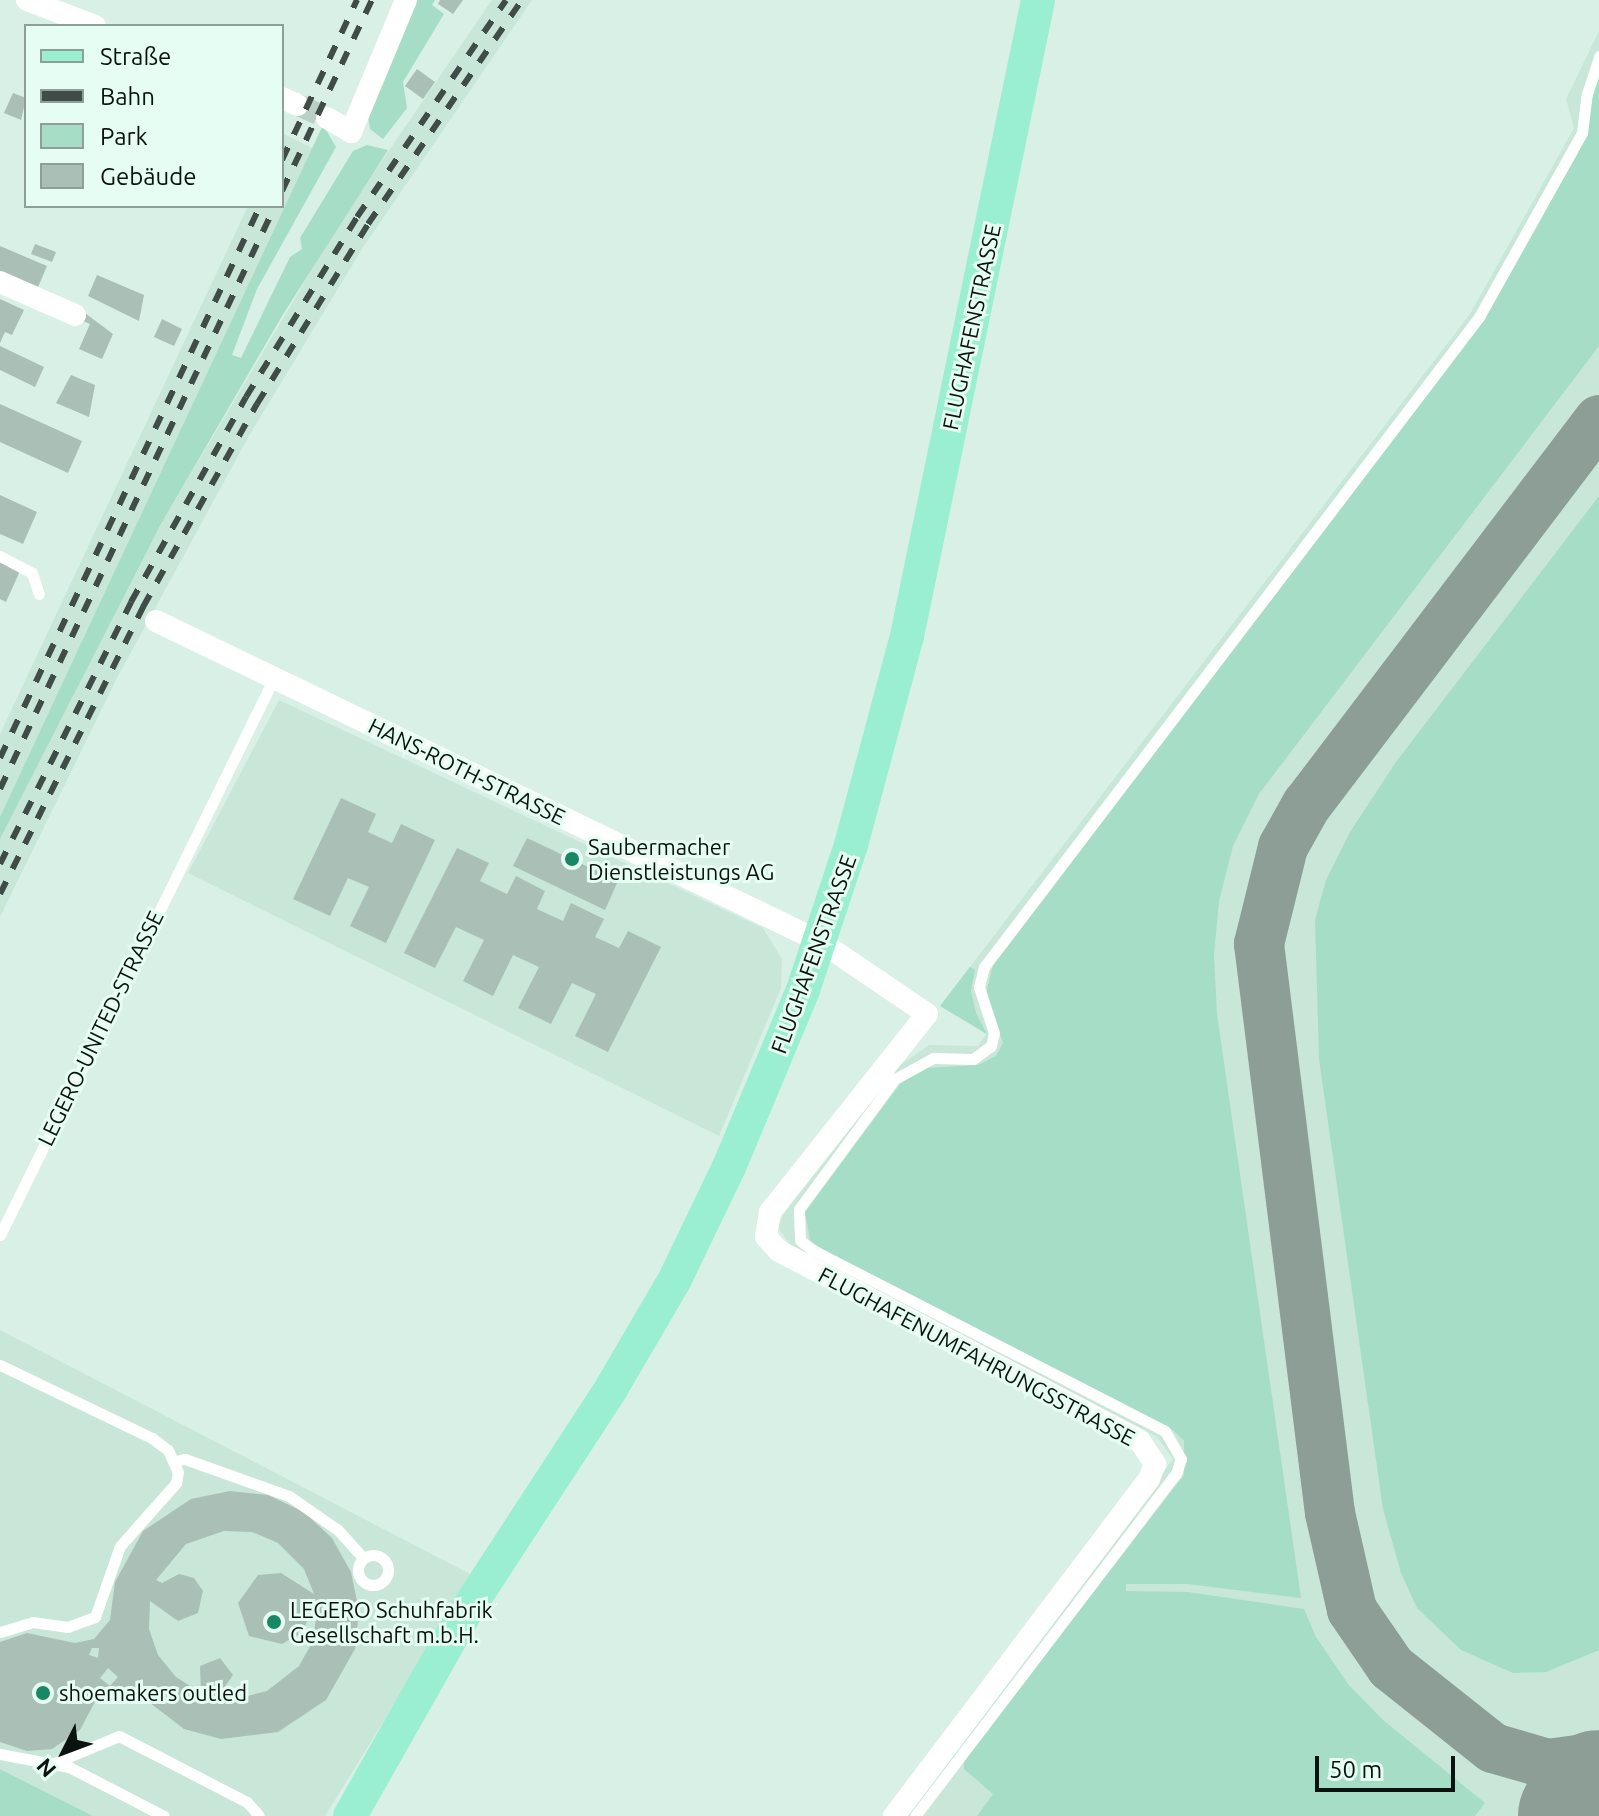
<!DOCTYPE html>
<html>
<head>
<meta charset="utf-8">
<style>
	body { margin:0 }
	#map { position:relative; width:1599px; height:1816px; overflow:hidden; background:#d9f0e6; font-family:Ubuntu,sans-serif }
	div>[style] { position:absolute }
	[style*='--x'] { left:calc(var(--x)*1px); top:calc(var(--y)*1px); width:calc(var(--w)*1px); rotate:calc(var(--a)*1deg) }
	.built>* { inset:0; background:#c8e7d9 }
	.green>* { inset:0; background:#a5ddc6 }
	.taxiway>* { height:50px; margin:-25px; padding:0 25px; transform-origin:25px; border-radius:25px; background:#8c9e96 }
	.runway>* { height:126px; margin:-63px; padding:0 63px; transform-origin:63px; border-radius:63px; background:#8c9e96 }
	.building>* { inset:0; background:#aac0b6 }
	.minor-tunnel>* { height:22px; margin-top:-11px; transform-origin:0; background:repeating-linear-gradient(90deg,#bacfc6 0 22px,transparent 0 33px) }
	.service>* { height:11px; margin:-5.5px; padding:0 5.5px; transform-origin:5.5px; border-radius:5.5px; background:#fff }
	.service>.ring { margin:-5.5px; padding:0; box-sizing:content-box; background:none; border:11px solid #fff; border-radius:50% }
	.minor>* { height:22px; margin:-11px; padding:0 11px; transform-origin:11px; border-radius:11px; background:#fff }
	.primary>* { height:34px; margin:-17px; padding:0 17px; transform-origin:17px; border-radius:17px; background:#9aefd2 }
	.rail>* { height:6px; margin-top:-3px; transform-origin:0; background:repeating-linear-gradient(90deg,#404c47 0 14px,transparent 0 28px) }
	.dots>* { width:22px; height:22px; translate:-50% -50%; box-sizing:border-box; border:4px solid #e6fdf3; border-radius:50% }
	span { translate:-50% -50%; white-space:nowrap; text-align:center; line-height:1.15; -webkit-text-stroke:6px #e6fdf3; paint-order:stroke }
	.street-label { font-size:22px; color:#0b1310 }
	.poi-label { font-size:22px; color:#0b1310 }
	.left { translate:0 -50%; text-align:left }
	.legend { position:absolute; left:24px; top:24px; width:260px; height:184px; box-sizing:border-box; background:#e6fdf3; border:2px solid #8e9f98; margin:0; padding:10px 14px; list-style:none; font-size:24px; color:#0b1310 }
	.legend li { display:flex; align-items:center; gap:16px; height:40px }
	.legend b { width:40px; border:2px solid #8e9f98 }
	.north { position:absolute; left:24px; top:1712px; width:80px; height:80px; -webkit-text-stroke:6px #e6fdf3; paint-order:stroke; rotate:228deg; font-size:22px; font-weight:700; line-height:32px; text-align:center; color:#0b1310 }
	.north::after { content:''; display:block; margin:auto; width:28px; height:36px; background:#0b1310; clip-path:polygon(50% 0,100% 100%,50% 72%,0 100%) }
	.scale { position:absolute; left:1315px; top:1756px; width:140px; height:36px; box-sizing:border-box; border:4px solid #0b1310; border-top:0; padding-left:10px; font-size:24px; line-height:28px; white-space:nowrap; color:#0b1310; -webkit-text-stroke:6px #e6fdf3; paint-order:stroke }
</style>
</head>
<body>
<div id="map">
	<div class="built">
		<i style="clip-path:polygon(492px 0,532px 0,362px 249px,250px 434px,117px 678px,0 917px,0 839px,161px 524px,342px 219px)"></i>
		<i style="clip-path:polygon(1599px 31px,1599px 1816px,905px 1816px,1173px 1459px,1157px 1437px,795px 1251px,778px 1228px,783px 1215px,899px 1066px,929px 1045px,978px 1046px,986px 1034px,940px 1006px,1470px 314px,1574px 128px,1566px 99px)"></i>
		<i style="clip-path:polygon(284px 134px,312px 148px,312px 154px,0 817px,0 734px,248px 206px,282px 206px)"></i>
		<i style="clip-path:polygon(279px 700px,763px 928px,782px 959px,781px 988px,719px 1136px,188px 873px)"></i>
		<i style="clip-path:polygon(0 1330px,474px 1576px,325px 1816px,93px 1816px,0 1769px)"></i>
	</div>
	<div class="green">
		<i style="clip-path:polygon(413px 0,435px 0,432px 5px,444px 14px,403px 82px,407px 108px,383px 139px,370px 129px,368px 117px)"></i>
		<i style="clip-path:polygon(1599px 71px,1599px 346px,1259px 794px,1233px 846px,1219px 901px,1214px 955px,1217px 1014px,1301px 1598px,1188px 1584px,1126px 1584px,1126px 1591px,1188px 1592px,1304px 1609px,1316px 1637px,1348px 1684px,1383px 1720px,1485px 1803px,1475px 1816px,977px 1816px,993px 1794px,964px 1769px,964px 1759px,1184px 1475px,1184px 1441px,1173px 1430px,825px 1251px,810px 1240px,805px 1212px,903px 1080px,925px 1068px,978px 1065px,996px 1056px,1003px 1043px,986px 994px,994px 960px,1477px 329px,1578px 153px)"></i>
		<i style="clip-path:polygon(323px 125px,336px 147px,257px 289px,232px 355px,241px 358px,290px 257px,302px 249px,300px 238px,353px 151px,367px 145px,388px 150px,282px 316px,161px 524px,0 839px,0 817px)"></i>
		<i style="clip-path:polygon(1599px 496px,1599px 1650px,1546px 1672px,1513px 1673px,1461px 1650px,1417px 1608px,1401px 1573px,1383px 1509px,1319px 1059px,1315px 920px,1326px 880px,1350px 832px,1396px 762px)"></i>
		<i style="clip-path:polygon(970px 967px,975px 970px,971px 991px,976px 1013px,987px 1034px,940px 1006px)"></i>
		<i style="clip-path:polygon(0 1769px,93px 1816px,0 1816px)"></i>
	</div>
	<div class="taxiway">
		<i style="--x:1599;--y:420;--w:482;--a:127.2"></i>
		<i style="--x:1307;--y:804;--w:49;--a:119.2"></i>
		<i style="--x:1283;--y:847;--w:100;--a:103.9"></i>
		<i style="--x:1259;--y:944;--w:573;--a:82.89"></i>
		<i style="--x:1330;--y:1513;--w:99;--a:77.2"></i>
		<i style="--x:1352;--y:1610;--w:69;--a:55.6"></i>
		<i style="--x:1391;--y:1667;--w:130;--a:38.5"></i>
		<i style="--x:1493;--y:1748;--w:57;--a:16.2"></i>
		<i style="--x:1548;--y:1764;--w:51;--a:-7.8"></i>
	</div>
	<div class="runway">
		<i style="--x:1581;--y:1816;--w:29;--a:-52"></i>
	</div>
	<div class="building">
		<i style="clip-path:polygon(440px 0,463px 0,453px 14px,438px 4px)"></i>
		<i style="clip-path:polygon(417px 69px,435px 82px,423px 99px,405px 86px)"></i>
		<i style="clip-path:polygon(13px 93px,26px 98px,21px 120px,4px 113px)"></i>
		<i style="clip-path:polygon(35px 244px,56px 252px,52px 262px,31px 254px)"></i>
		<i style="clip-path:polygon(0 246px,47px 266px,36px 292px,0 277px)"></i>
		<i style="clip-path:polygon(97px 275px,144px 295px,139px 321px,88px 296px)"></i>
		<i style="clip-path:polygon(0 299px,24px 310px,12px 335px,5px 332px,0 343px)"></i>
		<i style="clip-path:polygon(85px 313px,113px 334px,102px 359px,79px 349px,90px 324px,81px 320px)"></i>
		<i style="clip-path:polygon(162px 319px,182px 329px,174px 346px,154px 337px)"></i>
		<i style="clip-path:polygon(0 346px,44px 367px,35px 387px,0 370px)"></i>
		<i style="clip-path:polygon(71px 375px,95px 385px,89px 417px,56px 403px)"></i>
		<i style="clip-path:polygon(0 404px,82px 441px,68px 473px,0 442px)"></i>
		<i style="clip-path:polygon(0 495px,37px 512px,23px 544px,0 534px)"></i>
		<i style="clip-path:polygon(0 562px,20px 571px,6px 602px,0 599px)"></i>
		<i style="clip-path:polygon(341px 798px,376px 814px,368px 832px,392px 843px,401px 824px,435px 840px,386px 943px,350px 926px,369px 887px,348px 878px,330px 916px,293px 899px)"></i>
		<i style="clip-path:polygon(527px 838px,618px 881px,605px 910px,513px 866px)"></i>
		<i style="clip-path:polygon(457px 848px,489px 863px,480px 881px,507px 894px,516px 876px,545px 891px,537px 909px,563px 921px,571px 903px,604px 919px,595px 937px,619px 948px,628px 931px,661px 947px,608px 1052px,575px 1036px,596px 994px,572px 983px,551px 1024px,518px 1008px,539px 967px,513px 955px,493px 996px,463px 981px,484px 940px,456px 927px,435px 968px,404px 953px)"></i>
		<i style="clip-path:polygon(evenodd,230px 1491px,268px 1495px,304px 1512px,332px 1538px,351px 1572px,359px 1611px,355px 1649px,326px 1700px,278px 1732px,221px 1739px,184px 1729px,137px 1693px,120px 1689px,96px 1700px,80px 1730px,52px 1749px,27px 1751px,0 1742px,0 1642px,27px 1633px,75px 1643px,94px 1639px,110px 1620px,115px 1582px,143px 1531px,191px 1499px,230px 1491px,224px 1531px,252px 1532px,278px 1543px,304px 1569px,314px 1594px,281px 1573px,258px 1575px,238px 1603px,249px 1636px,282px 1644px,303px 1632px,311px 1610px,317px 1610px,313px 1641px,299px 1666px,267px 1691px,240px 1698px,217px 1698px,233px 1675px,220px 1658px,200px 1666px,201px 1693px,176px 1677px,158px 1655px,149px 1629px,150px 1601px,178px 1621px,198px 1613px,203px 1591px,194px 1578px,179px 1574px,162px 1583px,156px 1580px,186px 1544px,224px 1531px,230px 1491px,92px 1648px,99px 1648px,98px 1658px,89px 1655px,92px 1648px,230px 1491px,108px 1668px,118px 1677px,110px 1686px,100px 1678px,108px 1668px)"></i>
	</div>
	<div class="minor-tunnel">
		<i style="--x:298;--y:105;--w:32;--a:24"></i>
	</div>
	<div class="service">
		<i style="--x:0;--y:556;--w:36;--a:28"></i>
		<i style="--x:32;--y:573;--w:22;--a:72"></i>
		<i style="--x:0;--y:1235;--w:621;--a:-63.81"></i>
		<i style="--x:0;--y:1365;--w:169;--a:25.7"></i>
		<i style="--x:152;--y:1438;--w:20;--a:37"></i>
		<i style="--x:168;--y:1450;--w:24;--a:66"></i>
		<i style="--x:178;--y:1472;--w:11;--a:100"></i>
		<i style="--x:176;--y:1483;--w:84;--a:131.6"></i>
		<i style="--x:120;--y:1546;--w:75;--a:109.4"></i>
		<i style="--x:95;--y:1617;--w:29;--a:160"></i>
		<i style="--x:68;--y:1627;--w:35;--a:-172"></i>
		<i style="--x:33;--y:1622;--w:34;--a:163"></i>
		<i style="--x:176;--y:1461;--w:9;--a:-13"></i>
		<i style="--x:185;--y:1459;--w:110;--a:19.6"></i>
		<i style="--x:289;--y:1496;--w:60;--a:34.8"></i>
		<i style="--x:338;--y:1530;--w:38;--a:48"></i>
		<i class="ring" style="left:358px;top:1555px;width:19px;height:19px"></i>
		<i style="--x:0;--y:1754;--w:70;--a:10.7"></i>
		<i style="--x:69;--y:1767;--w:107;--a:27.3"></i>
		<i style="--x:54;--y:1763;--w:70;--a:-22.6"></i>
		<i style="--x:119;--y:1736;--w:144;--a:27.3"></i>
		<i style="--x:247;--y:1802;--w:18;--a:49"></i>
		<i style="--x:915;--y:1816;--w:430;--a:-52.7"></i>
		<i style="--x:1176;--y:1474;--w:16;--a:-72"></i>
		<i style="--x:1181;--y:1459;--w:32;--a:-120"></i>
		<i style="--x:1165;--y:1431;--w:398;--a:-152.8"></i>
		<i style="--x:811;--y:1249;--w:14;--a:-141"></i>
		<i style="--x:800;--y:1240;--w:31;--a:-92"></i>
		<i style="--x:799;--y:1209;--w:162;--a:-53.6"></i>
		<i style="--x:895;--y:1079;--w:43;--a:-28.9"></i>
		<i style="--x:933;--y:1058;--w:40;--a:1.4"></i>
		<i style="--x:973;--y:1059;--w:22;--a:-36"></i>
		<i style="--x:991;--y:1046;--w:13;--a:-77"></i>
		<i style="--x:994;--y:1033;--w:48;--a:-108.1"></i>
		<i style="--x:979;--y:987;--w:21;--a:-76"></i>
		<i style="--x:984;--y:967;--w:817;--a:-52.71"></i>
		<i style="--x:1479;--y:317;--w:211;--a:-60.8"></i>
		<i style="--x:1582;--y:133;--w:39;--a:-83"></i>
		<i style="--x:1587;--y:94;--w:40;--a:-72"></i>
	</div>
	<div class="minor">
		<i style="--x:27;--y:0;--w:73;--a:20.9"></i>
		<i style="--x:282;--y:98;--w:17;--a:24"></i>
		<i style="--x:327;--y:118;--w:28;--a:30"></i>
		<i style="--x:351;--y:132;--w:143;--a:-67.4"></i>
		<i style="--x:0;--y:282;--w:82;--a:23.7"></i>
		<i style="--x:156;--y:621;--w:738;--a:25.77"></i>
		<i style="--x:821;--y:942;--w:128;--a:34.2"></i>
		<i style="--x:927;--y:1014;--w:253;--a:128.4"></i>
		<i style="--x:770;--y:1212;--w:25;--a:99"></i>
		<i style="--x:766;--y:1237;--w:19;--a:47"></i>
		<i style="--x:779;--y:1251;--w:407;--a:27.7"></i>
		<i style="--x:1139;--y:1440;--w:29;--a:56"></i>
		<i style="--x:1155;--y:1464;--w:16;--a:112"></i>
		<i style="--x:1149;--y:1479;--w:423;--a:127.1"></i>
	</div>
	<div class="primary">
		<i style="--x:350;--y:1816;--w:230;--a:-60.5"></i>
		<i style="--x:463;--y:1616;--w:273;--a:-56.9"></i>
		<i style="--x:612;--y:1387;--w:125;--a:-59.7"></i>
		<i style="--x:675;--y:1279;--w:124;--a:-64.3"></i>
		<i style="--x:729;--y:1167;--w:192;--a:-67.3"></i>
		<i style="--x:803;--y:990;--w:153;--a:-71.7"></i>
		<i style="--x:851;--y:845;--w:216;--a:-75"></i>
		<i style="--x:907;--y:636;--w:649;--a:-78.36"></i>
	</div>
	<div class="rail">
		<i style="--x:282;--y:160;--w:177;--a:-64.9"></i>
		<i style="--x:282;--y:191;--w:211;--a:-64.8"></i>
		<i style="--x:0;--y:758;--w:610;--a:-64.78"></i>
		<i style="--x:0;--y:789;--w:645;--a:-64.75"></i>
		<i style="--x:0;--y:864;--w:293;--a:-63.4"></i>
		<i style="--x:131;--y:602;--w:235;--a:-60.7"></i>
		<i style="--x:246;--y:397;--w:211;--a:-58.3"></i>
		<i style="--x:357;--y:217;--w:263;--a:-55.5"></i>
		<i style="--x:0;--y:894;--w:321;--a:-63.5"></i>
		<i style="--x:143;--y:607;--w:233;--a:-60.7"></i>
		<i style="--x:257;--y:404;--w:211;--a:-58.3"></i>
		<i style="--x:368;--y:224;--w:272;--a:-55.5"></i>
	</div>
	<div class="dots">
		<i style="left:572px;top:859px;background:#178766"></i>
		<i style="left:274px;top:1622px;background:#178766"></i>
		<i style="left:43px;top:1693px;background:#178766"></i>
	</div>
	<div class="street-label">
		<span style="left:971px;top:327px;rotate:-78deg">FLUGHAFENSTRASSE</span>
		<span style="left:467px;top:771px;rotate:26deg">HANS-ROTH-STRASSE</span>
		<span style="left:813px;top:954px;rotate:-70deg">FLUGHAFENSTRASSE</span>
		<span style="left:100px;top:1028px;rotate:-64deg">LEGERO-UNITED-STRASSE</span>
		<span style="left:977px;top:1356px;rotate:28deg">FLUGHAFENUMFAHRUNGSSTRASSE</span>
	</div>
	<div class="poi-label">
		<span class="left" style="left:588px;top:859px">Saubermacher<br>Dienstleistungs AG</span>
		<span class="left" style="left:290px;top:1622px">LEGERO Schuhfabrik<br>Gesellschaft m.b.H.</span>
		<span class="left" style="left:59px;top:1693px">shoemakers outled</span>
	</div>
	<ul class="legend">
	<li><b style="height:10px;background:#9aefd2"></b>Straße</li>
	<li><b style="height:10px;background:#404c47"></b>Bahn</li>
	<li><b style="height:22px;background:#a5ddc6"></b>Park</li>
	<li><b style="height:22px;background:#aac0b6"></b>Gebäude</li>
	</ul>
	<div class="north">N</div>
	<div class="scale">50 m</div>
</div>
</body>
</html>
